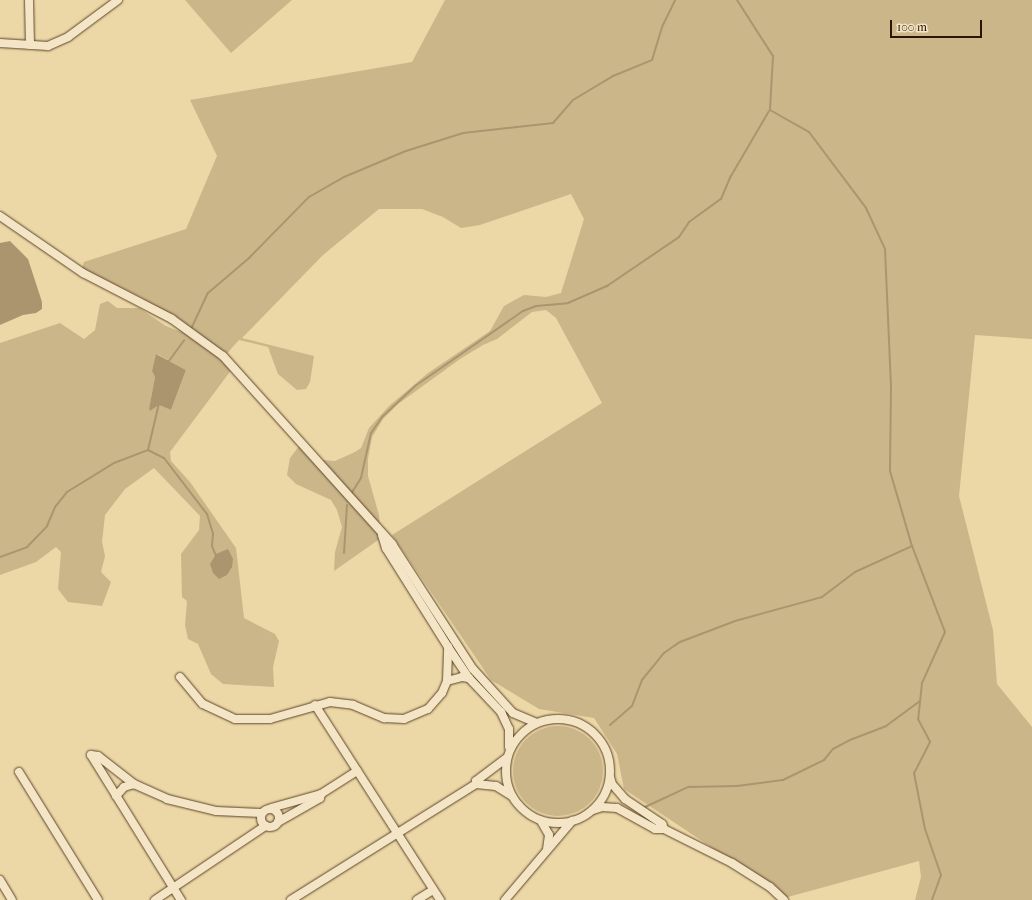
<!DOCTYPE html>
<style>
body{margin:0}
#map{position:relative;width:1032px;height:900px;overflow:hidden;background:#ecd7a6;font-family:"IM FELL French Canon",serif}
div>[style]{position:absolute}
.green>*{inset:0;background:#cbb68a}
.round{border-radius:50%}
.water>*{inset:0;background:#ab956e}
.stream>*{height:2px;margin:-1px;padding:0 1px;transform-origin:1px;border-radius:1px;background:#ab956e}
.roads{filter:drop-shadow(0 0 1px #5c452a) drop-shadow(0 0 1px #5c452a)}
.minor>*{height:8px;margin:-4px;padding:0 4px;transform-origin:4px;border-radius:4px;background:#f3e5c5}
.minor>.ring{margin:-4px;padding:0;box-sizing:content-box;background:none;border:8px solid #f3e5c5;border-radius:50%}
span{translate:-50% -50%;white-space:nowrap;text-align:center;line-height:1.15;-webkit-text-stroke:3px #f3e5c5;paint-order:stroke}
.scale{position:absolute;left:890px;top:20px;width:92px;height:18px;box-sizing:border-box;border:2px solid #2c1400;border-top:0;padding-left:5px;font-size:12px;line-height:14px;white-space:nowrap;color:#2c1400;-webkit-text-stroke:3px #f3e5c5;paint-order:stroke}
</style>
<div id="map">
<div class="green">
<i style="clip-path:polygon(185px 0,292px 0,231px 53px)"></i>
<i style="clip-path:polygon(evenodd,445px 0,1032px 0,1032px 339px,975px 335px,959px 496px,993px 630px,997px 684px,1032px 727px,1032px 900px,915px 900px,921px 877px,919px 861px,777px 900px,780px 893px,624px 789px,617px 754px,594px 718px,539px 709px,491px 680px,392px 535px,602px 403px,556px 318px,546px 310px,532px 312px,497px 339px,483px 345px,460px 359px,398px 404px,383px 419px,372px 437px,368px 459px,368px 476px,379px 515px,381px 538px,334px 571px,335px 552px,342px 527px,337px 510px,331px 500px,296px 484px,287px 475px,290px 458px,300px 445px,322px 460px,335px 461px,355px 452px,361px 448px,369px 428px,389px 406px,428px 373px,490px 331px,504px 306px,524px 295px,546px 297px,561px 293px,584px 219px,571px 194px,480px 225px,461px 228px,443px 217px,422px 209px,379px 209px,323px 255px,242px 338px,314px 356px,310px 382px,306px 389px,297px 390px,278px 374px,268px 347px,239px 340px,222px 359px,232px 369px,170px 452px,171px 461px,190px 482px,236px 548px,244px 618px,275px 634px,279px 641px,273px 667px,274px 687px,223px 684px,211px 674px,198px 644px,188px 639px,185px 625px,187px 601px,182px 597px,181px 554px,199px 530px,200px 516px,154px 468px,125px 489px,105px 515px,102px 542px,105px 556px,101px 572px,111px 582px,102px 606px,68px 602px,58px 589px,61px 552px,56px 547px,36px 562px,0 575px,0 343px,60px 323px,84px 339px,95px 330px,100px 304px,108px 301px,117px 308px,139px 308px,166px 326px,181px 332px,144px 299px,82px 268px,84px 262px,186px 229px,217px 156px,190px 100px,412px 62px,445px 0,157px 354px,186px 370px,171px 410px,159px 405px,150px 411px,149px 409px,155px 377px,152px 371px,157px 354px)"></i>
<i class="round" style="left:513px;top:726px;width:90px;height:90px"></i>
</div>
<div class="water">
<i style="clip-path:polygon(10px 241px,28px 259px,42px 302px,42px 309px,36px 313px,23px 315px,0 325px,0 243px)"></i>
<i style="clip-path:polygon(156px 354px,186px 370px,171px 410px,159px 405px,150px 411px,149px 409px,155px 377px,152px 371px)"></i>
<i style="clip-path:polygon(228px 549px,233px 559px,232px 567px,227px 575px,219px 579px,213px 573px,210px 564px,216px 554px)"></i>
</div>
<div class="stream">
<i style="left:737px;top:0;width:67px;rotate:57.3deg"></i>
<i style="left:773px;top:56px;width:54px;rotate:93.2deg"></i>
<i style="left:770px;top:110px;width:45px;rotate:29.4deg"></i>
<i style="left:809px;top:132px;width:95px;rotate:53.1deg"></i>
<i style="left:866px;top:208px;width:45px;rotate:65.1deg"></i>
<i style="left:885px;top:249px;width:138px;rotate:87.5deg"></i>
<i style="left:891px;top:387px;width:84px;rotate:90.7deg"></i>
<i style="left:890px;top:471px;width:78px;rotate:73.7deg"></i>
<i style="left:912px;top:546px;width:92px;rotate:69deg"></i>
<i style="left:945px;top:632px;width:56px;rotate:114.3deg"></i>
<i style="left:922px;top:683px;width:36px;rotate:96deg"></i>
<i style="left:918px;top:719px;width:26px;rotate:62deg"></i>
<i style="left:930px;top:742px;width:35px;rotate:117deg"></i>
<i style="left:914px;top:773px;width:57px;rotate:78.9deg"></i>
<i style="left:925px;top:829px;width:49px;rotate:70.8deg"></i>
<i style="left:941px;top:875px;width:27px;rotate:110deg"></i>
<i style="left:191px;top:329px;width:40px;rotate:-65deg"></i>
<i style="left:208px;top:293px;width:54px;rotate:-40.5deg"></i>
<i style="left:249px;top:258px;width:86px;rotate:-45.5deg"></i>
<i style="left:309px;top:197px;width:40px;rotate:-29.7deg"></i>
<i style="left:344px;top:177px;width:67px;rotate:-22.8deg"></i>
<i style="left:406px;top:151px;width:60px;rotate:-17.5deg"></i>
<i style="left:463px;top:133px;width:91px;rotate:-6.3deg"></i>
<i style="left:553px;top:123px;width:30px;rotate:-49deg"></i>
<i style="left:573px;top:100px;width:47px;rotate:-31deg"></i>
<i style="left:613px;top:76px;width:42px;rotate:-22.3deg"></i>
<i style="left:652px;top:60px;width:34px;rotate:-73deg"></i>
<i style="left:662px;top:27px;width:30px;rotate:-64deg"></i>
<i style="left:169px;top:361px;width:26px;rotate:-54deg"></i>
<i style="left:148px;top:450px;width:18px;rotate:27deg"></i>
<i style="left:164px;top:458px;width:71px;rotate:52.5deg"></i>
<i style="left:207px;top:514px;width:21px;rotate:73deg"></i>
<i style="left:213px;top:534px;width:12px;rotate:95deg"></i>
<i style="left:212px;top:546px;width:11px;rotate:68deg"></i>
<i style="left:351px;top:494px;width:19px;rotate:-58deg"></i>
<i style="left:361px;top:478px;width:46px;rotate:-77.5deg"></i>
<i style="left:371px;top:433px;width:19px;rotate:-55deg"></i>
<i style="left:382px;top:417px;width:45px;rotate:-43.2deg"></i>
<i style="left:415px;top:386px;width:131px;rotate:-34.8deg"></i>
<i style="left:523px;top:311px;width:14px;rotate:-21deg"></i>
<i style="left:536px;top:306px;width:32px;rotate:-5deg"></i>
<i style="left:568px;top:303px;width:43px;rotate:-23.6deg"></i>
<i style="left:607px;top:286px;width:87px;rotate:-34.2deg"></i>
<i style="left:679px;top:237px;width:18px;rotate:-56deg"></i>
<i style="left:689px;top:222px;width:39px;rotate:-36deg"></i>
<i style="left:721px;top:199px;width:25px;rotate:-67deg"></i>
<i style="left:731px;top:176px;width:75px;rotate:-59.7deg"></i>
<i style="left:344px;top:553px;width:48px;rotate:-86.4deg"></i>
<i style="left:0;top:557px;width:29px;rotate:-20deg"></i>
<i style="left:27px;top:547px;width:29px;rotate:-46deg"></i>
<i style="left:47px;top:526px;width:21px;rotate:-67deg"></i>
<i style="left:55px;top:507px;width:19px;rotate:-51deg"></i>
<i style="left:67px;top:492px;width:55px;rotate:-31.7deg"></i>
<i style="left:114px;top:463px;width:36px;rotate:-21deg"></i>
<i style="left:148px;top:450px;width:48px;rotate:-76.8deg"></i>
<i style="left:610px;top:725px;width:29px;rotate:-41deg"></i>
<i style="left:632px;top:706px;width:28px;rotate:-69deg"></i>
<i style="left:642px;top:680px;width:35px;rotate:-51deg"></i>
<i style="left:664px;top:653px;width:19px;rotate:-35deg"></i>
<i style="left:680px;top:642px;width:59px;rotate:-20.9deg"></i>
<i style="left:735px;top:621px;width:90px;rotate:-15.4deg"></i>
<i style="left:822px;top:597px;width:41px;rotate:-37.1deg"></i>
<i style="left:855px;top:572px;width:63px;rotate:-24.5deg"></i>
<i style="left:643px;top:808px;width:50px;rotate:-25deg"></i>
<i style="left:688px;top:787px;width:49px;rotate:-1.2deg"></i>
<i style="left:737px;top:786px;width:46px;rotate:-7.4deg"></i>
<i style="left:783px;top:780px;width:46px;rotate:-26deg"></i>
<i style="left:824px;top:760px;width:14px;rotate:-51deg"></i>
<i style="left:833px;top:749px;width:19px;rotate:-28deg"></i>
<i style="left:850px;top:740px;width:39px;rotate:-21deg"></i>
<i style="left:886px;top:726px;width:42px;rotate:-36.3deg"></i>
</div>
<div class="roads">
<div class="minor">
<i style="left:29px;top:0;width:45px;rotate:88.7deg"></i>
<i style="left:0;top:43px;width:48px;rotate:3.6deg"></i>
<i style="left:48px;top:46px;width:22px;rotate:-24deg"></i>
<i style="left:68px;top:37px;width:62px;rotate:-36.5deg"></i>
<i style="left:0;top:216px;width:101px;rotate:34.5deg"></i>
<i style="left:83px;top:273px;width:100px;rotate:27.3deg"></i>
<i style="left:172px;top:319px;width:63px;rotate:36deg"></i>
<i style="left:223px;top:356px;width:253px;rotate:48deg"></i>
<i style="left:392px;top:544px;width:149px;rotate:57.1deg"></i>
<i style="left:473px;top:669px;width:59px;rotate:47.7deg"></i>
<i style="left:513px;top:713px;width:25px;rotate:23deg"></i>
<i style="left:382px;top:535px;width:14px;rotate:73deg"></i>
<i style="left:386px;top:548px;width:117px;rotate:57.9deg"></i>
<i style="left:448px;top:647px;width:37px;rotate:56deg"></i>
<i style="left:469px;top:678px;width:47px;rotate:46.7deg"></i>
<i style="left:501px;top:712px;width:19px;rotate:65deg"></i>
<i style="left:509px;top:729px;width:18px;rotate:90deg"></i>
<i style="left:180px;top:677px;width:35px;rotate:50deg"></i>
<i style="left:203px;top:704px;width:35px;rotate:25deg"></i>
<i style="left:235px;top:719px;width:35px"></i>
<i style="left:270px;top:719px;width:62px;rotate:-15.8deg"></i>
<i style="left:330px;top:702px;width:23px;rotate:7deg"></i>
<i style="left:353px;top:705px;width:34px;rotate:23deg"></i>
<i style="left:384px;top:718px;width:20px;rotate:3deg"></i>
<i style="left:404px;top:719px;width:26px;rotate:-23deg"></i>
<i style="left:428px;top:709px;width:21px;rotate:-49deg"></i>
<i style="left:442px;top:693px;width:13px;rotate:-67deg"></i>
<i style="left:447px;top:681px;width:34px;rotate:-88deg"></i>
<i style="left:447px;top:681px;width:16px;rotate:-15deg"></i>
<i style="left:462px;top:677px;width:7px;rotate:8deg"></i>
<i style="left:315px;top:705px;width:232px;rotate:57.3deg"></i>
<i class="ring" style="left:506px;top:719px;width:96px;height:96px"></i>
<i style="left:91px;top:755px;width:7px;rotate:8deg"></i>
<i style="left:98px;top:756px;width:46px;rotate:37.9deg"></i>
<i style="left:134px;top:784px;width:36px;rotate:24deg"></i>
<i style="left:167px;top:799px;width:50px;rotate:13.8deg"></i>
<i style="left:216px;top:811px;width:45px;rotate:2.5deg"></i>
<i style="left:91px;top:755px;width:171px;rotate:58.2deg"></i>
<i style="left:19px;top:772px;width:150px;rotate:58.3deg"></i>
<i style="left:610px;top:777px;width:7px;rotate:74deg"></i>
<i style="left:612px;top:784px;width:20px;rotate:49deg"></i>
<i style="left:625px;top:799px;width:45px;rotate:34deg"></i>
<i style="left:662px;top:824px;width:5px;rotate:68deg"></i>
<i style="left:476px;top:784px;width:20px;rotate:6deg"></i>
<i style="left:496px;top:786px;width:19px;rotate:32deg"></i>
<i style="left:116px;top:796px;width:12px;rotate:-48deg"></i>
<i style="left:124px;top:787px;width:10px;rotate:-17deg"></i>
<i style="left:271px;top:808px;width:52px;rotate:-15.6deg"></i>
<i class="ring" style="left:261px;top:809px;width:10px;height:10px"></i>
<i style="left:593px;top:810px;width:9px;rotate:-18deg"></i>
<i style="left:602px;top:807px;width:15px;rotate:4deg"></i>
<i style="left:617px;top:808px;width:43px;rotate:28.9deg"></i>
<i style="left:655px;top:829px;width:9px"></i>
<i style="left:664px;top:829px;width:76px;rotate:26.6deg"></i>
<i style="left:732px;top:863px;width:45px;rotate:32.3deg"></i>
<i style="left:770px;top:887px;width:19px;rotate:43deg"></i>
<i style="left:541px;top:821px;width:16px;rotate:60deg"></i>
<i style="left:549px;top:835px;width:14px;rotate:98deg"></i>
<i style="left:278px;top:822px;width:48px;rotate:-29.7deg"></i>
<i style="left:320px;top:798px;width:4px;rotate:-76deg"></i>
<i style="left:321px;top:794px;width:43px;rotate:-32.6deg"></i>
<i style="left:0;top:880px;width:23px;rotate:59deg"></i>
<i style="left:155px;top:900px;width:133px;rotate:-33.9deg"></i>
<i style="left:291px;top:900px;width:218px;rotate:-32.1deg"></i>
<i style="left:476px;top:784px;width:3px;rotate:-90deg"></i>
<i style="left:476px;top:781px;width:39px;rotate:-37deg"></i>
<i style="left:417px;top:900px;width:19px;rotate:-32deg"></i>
<i style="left:505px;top:900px;width:104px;rotate:-49.7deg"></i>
</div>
</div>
<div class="scale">100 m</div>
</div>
